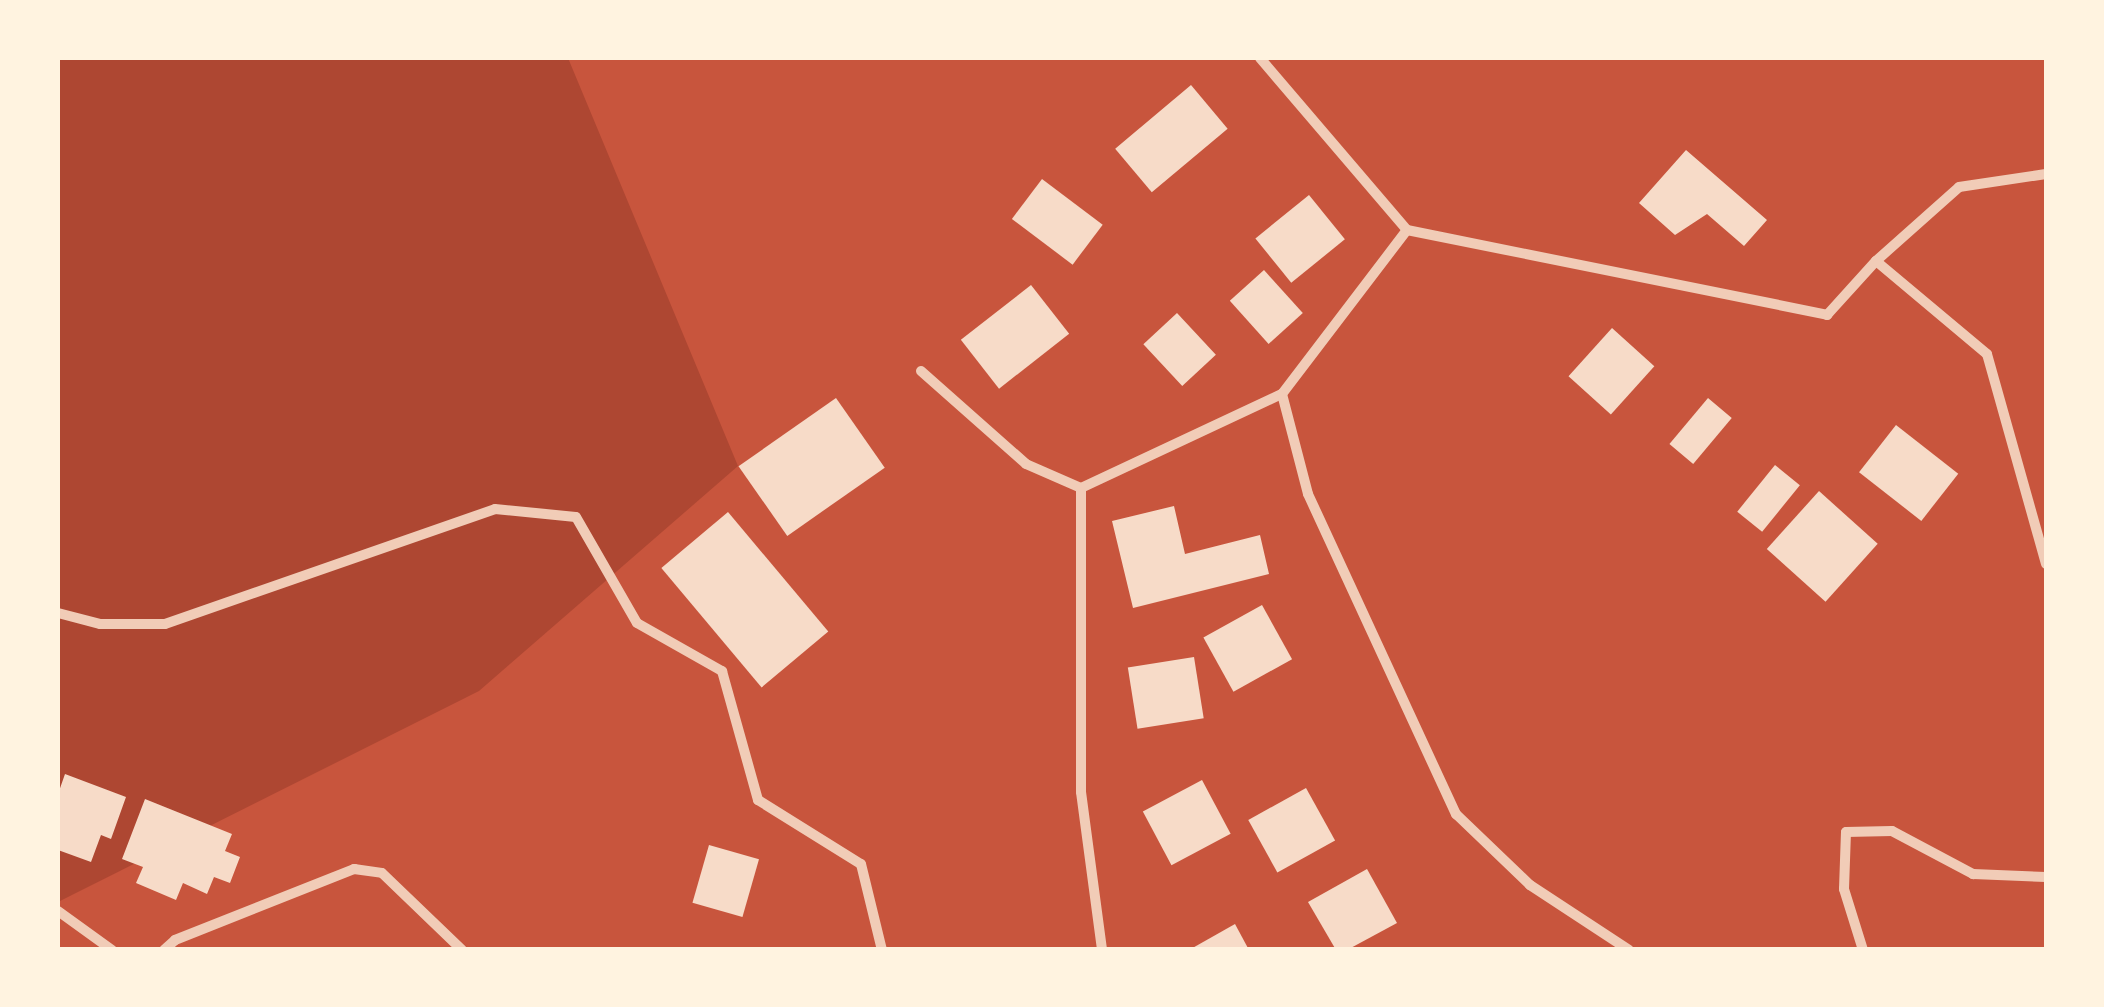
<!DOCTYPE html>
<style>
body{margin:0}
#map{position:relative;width:2104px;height:1007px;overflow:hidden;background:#c8553d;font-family:"PT Sans",sans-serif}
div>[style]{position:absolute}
.green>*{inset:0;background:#ae4732}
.building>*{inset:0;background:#f7dbc8;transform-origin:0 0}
.minor>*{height:10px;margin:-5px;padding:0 5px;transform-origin:5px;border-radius:5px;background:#f1ccb7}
span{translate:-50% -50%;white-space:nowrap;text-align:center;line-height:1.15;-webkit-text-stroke:8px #fff3e0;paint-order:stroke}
.frame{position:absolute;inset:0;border:60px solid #fff3e0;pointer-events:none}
</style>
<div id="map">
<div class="green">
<i style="clip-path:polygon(58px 58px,568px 58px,738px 466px,479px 691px,58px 902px)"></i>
</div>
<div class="building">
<i style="left:1191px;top:85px;width:57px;height:99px;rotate:50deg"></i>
<i style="clip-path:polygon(1686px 150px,1767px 220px,1744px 246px,1707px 214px,1675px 235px,1639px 203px)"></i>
<i style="left:1042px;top:179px;width:76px;height:50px;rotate:37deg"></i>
<i style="left:1309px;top:195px;width:57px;height:69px;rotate:51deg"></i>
<i style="left:1264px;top:270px;width:58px;height:46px;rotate:48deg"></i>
<i style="left:1031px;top:285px;width:62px;height:89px;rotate:52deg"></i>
<i style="left:1177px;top:313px;width:57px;height:46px;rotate:47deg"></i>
<i style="left:1612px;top:328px;width:57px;height:65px;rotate:42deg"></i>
<i style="left:836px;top:398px;width:85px;height:119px;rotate:55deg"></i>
<i style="left:1708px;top:398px;width:31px;height:60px;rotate:40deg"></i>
<i style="left:1896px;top:425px;width:79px;height:60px;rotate:38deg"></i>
<i style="left:1775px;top:465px;width:32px;height:60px;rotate:39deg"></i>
<i style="left:1819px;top:491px;width:79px;height:78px;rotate:42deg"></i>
<i style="clip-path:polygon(1174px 506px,1185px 554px,1260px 535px,1269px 574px,1133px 608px,1112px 521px)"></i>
<i style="left:728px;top:512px;width:156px;height:87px;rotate:50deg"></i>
<i style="left:1262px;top:605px;width:62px;height:67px;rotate:61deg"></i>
<i style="left:1194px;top:657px;width:62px;height:67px;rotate:81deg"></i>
<i style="clip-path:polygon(65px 774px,126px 797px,111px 839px,101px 835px,91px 862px,58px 850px,58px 794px)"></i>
<i style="left:1202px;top:780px;width:61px;height:67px;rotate:62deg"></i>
<i style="left:1306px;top:788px;width:60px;height:66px;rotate:61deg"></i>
<i style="clip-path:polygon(145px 799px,232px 834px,225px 851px,240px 857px,230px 883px,214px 877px,207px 894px,183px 883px,176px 900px,136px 883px,143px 867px,122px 859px)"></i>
<i style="left:709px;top:845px;width:52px;height:60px;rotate:16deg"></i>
<i style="clip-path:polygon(1367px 869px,1397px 923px,1347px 950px,1336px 950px,1308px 902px)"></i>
<i style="clip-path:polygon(1235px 924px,1249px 950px,1189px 950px)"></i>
</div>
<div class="minor">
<i style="left:1260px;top:58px;width:226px;rotate:49.5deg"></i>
<i style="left:1407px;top:230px;width:429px;rotate:11.4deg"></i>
<i style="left:1827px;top:315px;width:73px;rotate:-47.8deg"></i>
<i style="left:1876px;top:261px;width:111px;rotate:-41.7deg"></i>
<i style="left:1959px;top:187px;width:88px;rotate:-8.5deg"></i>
<i style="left:1876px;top:261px;width:145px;rotate:40deg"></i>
<i style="left:1987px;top:354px;width:218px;rotate:74.3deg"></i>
<i style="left:921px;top:371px;width:140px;rotate:41.5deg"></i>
<i style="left:1026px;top:464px;width:60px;rotate:23.6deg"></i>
<i style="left:1081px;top:488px;width:222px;rotate:-25.1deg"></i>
<i style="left:1282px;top:394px;width:206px;rotate:-52.7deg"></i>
<i style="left:1282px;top:394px;width:103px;rotate:75.4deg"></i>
<i style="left:1308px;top:494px;width:353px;rotate:65.2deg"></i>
<i style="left:1456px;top:814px;width:103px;rotate:43.8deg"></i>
<i style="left:1530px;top:885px;width:118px;rotate:33.3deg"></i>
<i style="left:1081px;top:488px;width:304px;rotate:90deg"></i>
<i style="left:1081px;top:792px;width:159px;rotate:82.4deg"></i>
<i style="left:58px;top:613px;width:43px;rotate:14.7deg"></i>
<i style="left:100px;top:624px;width:65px"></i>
<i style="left:165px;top:624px;width:349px;rotate:-19.2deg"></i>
<i style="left:495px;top:509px;width:81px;rotate:5.6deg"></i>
<i style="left:576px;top:517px;width:122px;rotate:60.1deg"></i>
<i style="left:637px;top:623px;width:98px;rotate:29.5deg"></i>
<i style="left:722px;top:671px;width:134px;rotate:74.4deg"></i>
<i style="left:758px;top:800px;width:121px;rotate:31.9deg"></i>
<i style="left:861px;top:864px;width:89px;rotate:76.3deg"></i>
<i style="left:58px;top:911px;width:67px;rotate:35.8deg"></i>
<i style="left:164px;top:950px;width:15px;rotate:-42deg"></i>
<i style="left:175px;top:940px;width:193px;rotate:-21.6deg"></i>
<i style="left:354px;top:869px;width:28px;rotate:8deg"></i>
<i style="left:382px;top:873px;width:111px;rotate:43.9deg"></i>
<i style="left:1863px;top:950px;width:64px;rotate:-107.3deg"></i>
<i style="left:1844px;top:889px;width:57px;rotate:-88deg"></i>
<i style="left:1846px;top:832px;width:46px;rotate:-1.2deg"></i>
<i style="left:1892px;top:831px;width:92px;rotate:28deg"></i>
<i style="left:1973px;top:874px;width:73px;rotate:2.4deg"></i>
</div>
<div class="frame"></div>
</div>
